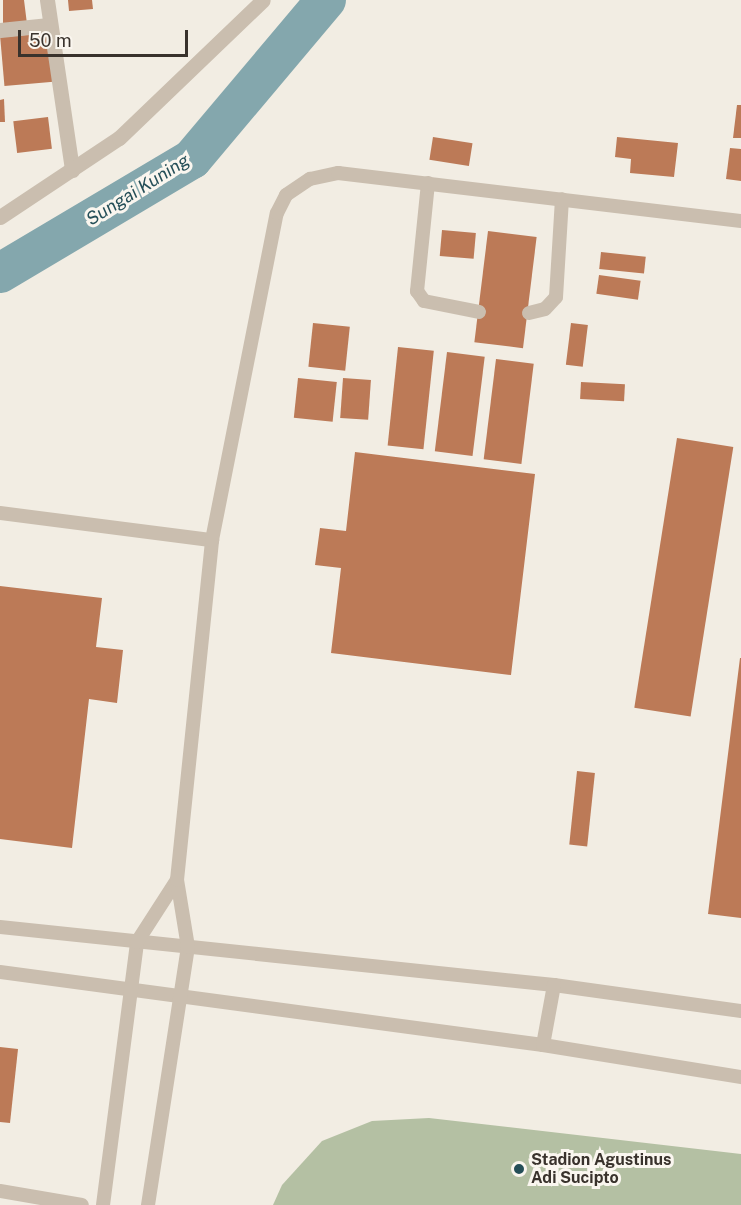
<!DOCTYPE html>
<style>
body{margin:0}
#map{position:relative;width:741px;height:1205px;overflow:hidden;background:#f2ede3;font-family:"Public Sans",sans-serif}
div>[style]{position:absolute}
.green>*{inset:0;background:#b4c0a3}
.river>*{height:40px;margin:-20px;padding:0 20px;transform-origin:20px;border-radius:20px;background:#84a7ad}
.building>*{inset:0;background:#bc7a57;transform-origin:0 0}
.lane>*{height:14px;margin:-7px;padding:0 7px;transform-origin:7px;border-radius:7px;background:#cabeaf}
.street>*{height:15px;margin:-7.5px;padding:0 7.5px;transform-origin:7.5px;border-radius:7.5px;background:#cabeaf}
.dots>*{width:16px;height:16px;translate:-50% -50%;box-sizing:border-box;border:3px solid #faf6ef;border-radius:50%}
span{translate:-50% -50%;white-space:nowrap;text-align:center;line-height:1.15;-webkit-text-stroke:6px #faf6ef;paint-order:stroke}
.poi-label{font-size:16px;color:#39322c;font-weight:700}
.left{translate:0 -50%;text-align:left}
.water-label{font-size:18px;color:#254f58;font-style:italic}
.scale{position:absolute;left:18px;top:30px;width:170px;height:27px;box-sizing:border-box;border:3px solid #39322c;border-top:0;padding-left:8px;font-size:18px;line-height:21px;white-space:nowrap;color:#39322c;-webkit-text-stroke:4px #faf6ef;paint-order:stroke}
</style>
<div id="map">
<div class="green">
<i style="clip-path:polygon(429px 1118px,741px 1154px,741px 1205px,273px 1205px,282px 1185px,322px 1141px,372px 1121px)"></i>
</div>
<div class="river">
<i style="left:0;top:273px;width:223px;rotate:-30.7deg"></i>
<i style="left:192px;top:159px;width:208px;rotate:-49.9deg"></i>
</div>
<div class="building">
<i style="clip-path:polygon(3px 0,24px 0,27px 24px,3px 27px)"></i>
<i style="clip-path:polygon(68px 0,92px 0,93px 9px,69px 11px)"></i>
<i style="left:49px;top:33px;width:49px;height:49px;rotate:85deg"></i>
<i style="clip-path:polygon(4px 99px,5px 122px,0 122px,0 100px)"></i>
<i style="clip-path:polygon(737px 105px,741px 105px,741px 138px,733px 138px)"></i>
<i style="left:48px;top:117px;width:32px;height:35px;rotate:83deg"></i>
<i style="left:433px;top:137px;width:40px;height:23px;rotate:9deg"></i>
<i style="clip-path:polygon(617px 137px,678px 143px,674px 177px,630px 173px,631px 159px,615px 157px)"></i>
<i style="clip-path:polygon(730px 148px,741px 149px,741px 181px,726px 179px)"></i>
<i style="left:442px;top:230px;width:34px;height:26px;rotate:5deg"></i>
<i style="left:488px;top:231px;width:49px;height:112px;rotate:7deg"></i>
<i style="left:601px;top:252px;width:45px;height:17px;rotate:6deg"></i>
<i style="left:599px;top:275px;width:42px;height:19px;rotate:8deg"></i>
<i style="left:313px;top:323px;width:37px;height:44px;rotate:6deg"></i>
<i style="left:571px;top:323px;width:17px;height:42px;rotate:7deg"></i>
<i style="left:398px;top:347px;width:36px;height:99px;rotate:6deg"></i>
<i style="left:447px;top:352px;width:38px;height:100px;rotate:7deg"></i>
<i style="left:496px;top:359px;width:38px;height:101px;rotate:7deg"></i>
<i style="left:298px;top:378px;width:39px;height:40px;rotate:6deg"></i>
<i style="left:343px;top:378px;width:28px;height:40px;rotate:4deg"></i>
<i style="left:581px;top:382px;width:44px;height:17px;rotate:3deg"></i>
<i style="left:677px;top:438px;width:57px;height:273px;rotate:9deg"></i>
<i style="clip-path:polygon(355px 452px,535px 474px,511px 675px,331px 653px,341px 568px,315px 565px,320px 528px,346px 531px)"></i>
<i style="clip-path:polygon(0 586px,102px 598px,96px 647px,123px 650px,117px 703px,89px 699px,72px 848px,0 839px)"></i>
<i style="clip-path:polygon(740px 658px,741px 658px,741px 918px,708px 914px)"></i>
<i style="left:577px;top:771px;width:18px;height:74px;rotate:6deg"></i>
<i style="clip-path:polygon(0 1047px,18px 1049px,10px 1123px,0 1122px)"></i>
</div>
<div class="lane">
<i style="left:428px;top:183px;width:109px;rotate:95.8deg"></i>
<i style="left:417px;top:291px;width:12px;rotate:55deg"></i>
<i style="left:424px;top:301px;width:56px;rotate:11.3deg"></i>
<i style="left:529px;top:313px;width:16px;rotate:-14deg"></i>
<i style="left:545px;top:309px;width:16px;rotate:-47deg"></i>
<i style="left:556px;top:297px;width:98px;rotate:-86.5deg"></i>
<i style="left:0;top:513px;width:214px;rotate:7.3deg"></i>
<i style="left:0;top:927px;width:557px;rotate:5.98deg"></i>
<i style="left:554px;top:985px;width:189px;rotate:7.9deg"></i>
<i style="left:0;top:972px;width:548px;rotate:7.66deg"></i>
<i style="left:543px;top:1045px;width:201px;rotate:9.2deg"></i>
<i style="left:543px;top:1045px;width:61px;rotate:-79.6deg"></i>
<i style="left:0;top:1191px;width:83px;rotate:9.7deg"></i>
<i style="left:103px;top:1205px;width:265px;rotate:-82.6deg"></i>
<i style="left:137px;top:942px;width:74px;rotate:-57.2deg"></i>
<i style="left:148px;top:1205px;width:261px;rotate:-81.2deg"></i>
<i style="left:188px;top:947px;width:68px;rotate:-99.3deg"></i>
<i style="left:177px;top:880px;width:342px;rotate:-84.1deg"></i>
<i style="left:212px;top:540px;width:333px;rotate:-78.8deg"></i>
<i style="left:277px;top:213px;width:20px;rotate:-63deg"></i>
<i style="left:286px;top:195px;width:29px;rotate:-34deg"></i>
<i style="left:310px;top:179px;width:29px;rotate:-12deg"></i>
<i style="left:338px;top:173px;width:406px;rotate:6.8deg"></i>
</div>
<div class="street">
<i style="left:47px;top:0;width:172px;rotate:81.6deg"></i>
<i style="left:0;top:30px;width:49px;rotate:-5.8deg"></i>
<i style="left:0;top:217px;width:143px;rotate:-33.6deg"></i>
<i style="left:119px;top:138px;width:199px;rotate:-43.8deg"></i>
</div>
<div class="dots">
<i style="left:519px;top:1169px;background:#254f58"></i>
</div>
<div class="poi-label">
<span class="left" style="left:531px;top:1169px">Stadion Agustinus<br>Adi Sucipto</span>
</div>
<div class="water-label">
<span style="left:138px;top:190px;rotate:-32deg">Sungai Kuning</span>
</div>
<div class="scale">50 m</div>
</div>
